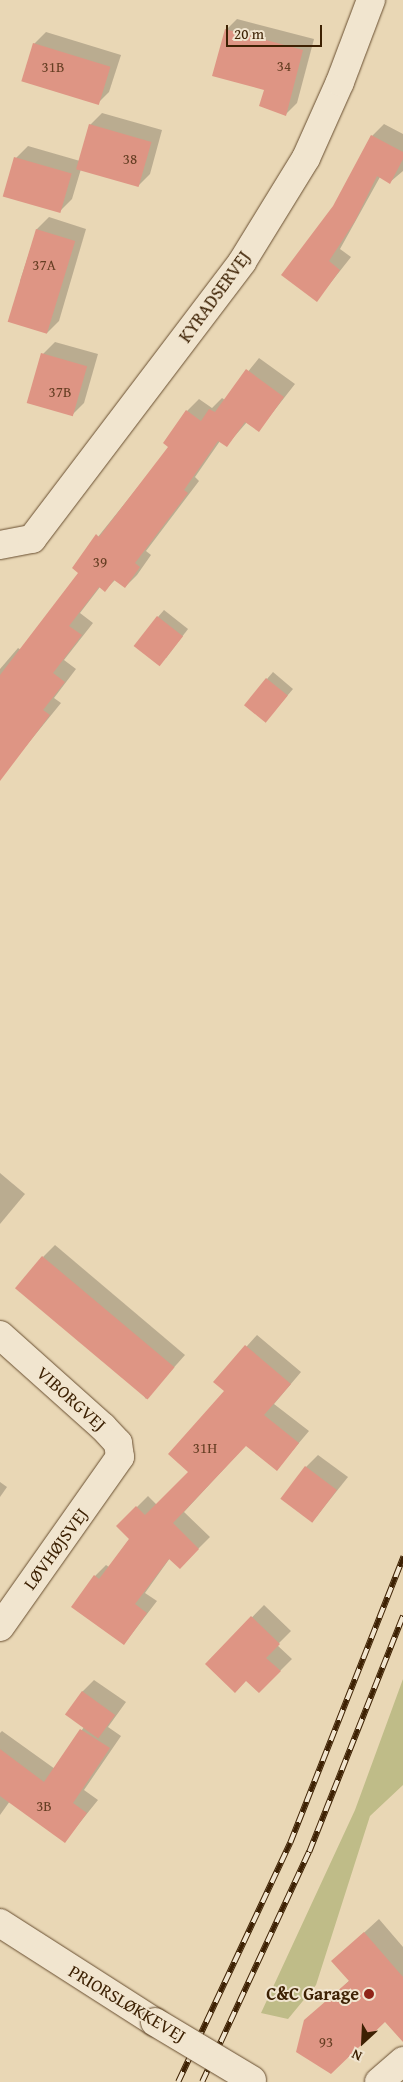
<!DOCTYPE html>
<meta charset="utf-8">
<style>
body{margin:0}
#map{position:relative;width:403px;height:2082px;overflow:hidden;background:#e9d7b5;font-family:"Gentium Book Plus",serif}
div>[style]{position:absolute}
.green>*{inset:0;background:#bfbc88}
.shadow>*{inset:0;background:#0003}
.building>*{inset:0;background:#de9584;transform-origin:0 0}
.roads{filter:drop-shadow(0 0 1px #684e30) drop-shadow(0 0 1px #684e30)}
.minor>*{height:28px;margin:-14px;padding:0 14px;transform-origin:14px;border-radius:14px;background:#f1e5cf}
.rail>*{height:5.5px;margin-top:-2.75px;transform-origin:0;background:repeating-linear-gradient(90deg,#f1e5cf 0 11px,#3d2103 0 22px);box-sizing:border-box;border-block:1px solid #3d2103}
.bridges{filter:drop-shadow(0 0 1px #684e30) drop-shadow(0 0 1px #684e30)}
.minor-bridge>*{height:28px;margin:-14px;padding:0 14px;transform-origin:14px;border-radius:14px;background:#f1e5cf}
.dots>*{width:14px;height:14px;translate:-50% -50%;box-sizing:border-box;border:2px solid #f1e5cf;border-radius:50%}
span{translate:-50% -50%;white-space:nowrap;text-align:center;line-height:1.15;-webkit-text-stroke:4px #f1e5cf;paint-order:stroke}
.number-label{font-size:15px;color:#653e23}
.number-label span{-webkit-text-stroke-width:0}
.street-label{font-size:18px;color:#3d2103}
.poi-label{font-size:18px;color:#3d2103;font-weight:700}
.right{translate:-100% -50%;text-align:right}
.north{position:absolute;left:338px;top:2017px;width:50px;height:50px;-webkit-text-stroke:4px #f1e5cf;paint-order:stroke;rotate:205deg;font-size:14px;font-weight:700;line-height:20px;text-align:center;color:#3d2103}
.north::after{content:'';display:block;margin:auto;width:18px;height:22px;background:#3d2103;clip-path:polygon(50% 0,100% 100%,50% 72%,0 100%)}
.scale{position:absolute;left:226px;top:25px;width:96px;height:22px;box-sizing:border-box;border:2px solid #3d2103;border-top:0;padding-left:6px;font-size:15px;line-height:18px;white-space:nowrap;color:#3d2103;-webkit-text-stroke:4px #f1e5cf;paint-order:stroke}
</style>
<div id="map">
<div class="green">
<i style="clip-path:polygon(403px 1679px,403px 1785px,370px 1816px,316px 1985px,288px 2019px,261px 2013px,355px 1810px)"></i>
</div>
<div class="shadow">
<i style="clip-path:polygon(237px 19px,314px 39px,297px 103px,286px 114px,226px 30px)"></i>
<i style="clip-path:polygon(46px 32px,121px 55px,109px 92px,97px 104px,34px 44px)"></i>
<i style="clip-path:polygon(102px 113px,162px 130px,150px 174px,138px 186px,81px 169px,72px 199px,60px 211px,16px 158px,28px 146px,80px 161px,90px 125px)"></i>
<i style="clip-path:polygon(384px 124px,403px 134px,403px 171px,390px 182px,380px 177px,340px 249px,351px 257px,317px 300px,334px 207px,372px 136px)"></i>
<i style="clip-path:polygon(49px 217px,86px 229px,59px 321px,47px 333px,20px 281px,37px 229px)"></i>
<i style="clip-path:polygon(55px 342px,98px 354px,84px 403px,72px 415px,43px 354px)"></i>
<i style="clip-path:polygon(259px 358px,295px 384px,259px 430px,247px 422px,227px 445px,220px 441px,195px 477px,199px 481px,146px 551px,151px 555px,137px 575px,125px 587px,115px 580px,105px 590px,100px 587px,80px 613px,93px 623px,64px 660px,76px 669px,54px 698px,61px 703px,0 778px,0 669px,18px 648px,21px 650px,80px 573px,73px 568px,170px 447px,187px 411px,199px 399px,212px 408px,222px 398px,225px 400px)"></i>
<i style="clip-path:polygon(164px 610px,188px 629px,166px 658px,158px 617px)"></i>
<i style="clip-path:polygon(273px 672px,293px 689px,271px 715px,267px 679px)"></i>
<i style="clip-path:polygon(0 1173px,25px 1194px,0 1224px)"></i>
<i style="clip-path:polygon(55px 1245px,185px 1355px,146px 1399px,43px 1257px)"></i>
<i style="clip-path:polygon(257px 1335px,301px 1372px,274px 1404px,309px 1431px,277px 1469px,246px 1445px,184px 1512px,210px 1537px,180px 1567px,170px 1558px,145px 1593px,157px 1601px,124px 1644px,73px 1607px,95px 1576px,106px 1565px,109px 1567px,130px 1538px,118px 1526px,148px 1496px,157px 1505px,189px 1472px,226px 1391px,215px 1382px)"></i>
<i style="clip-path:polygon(318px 1455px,348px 1477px,312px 1522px,306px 1467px)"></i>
<i style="clip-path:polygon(0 1482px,7px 1487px,0 1497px)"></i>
<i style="clip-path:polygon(264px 1605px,291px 1631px,277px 1645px,292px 1659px,259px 1692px,246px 1679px,207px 1664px)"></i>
<i style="clip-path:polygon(94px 1680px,126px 1702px,108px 1727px,121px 1736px,84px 1790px,98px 1800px,65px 1841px,10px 1801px,0 1815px,0 1733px,2px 1731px,55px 1769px,84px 1727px,82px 1692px)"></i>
<i style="clip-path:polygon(379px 1919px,403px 1947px,403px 2036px,385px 2021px,305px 2021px,350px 1980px,333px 1961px)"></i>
</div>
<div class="building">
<i style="clip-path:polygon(225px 29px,303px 50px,286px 116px,259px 106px,264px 90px,212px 76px)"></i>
<i style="left:33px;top:43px;width:81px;height:40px;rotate:17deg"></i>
<i style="left:89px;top:124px;width:65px;height:47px;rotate:16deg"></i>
<i style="clip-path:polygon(371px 135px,403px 152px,403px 159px,390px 184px,377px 176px,355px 221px,329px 261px,340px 270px,317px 302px,281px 275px,333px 206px)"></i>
<i style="left:14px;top:157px;width:60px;height:41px;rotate:16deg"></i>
<i style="left:36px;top:229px;width:41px;height:97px;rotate:17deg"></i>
<i style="left:41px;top:353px;width:48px;height:52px;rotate:16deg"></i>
<i style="clip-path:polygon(246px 369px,284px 397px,259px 432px,245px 422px,227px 447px,218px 441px,184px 490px,188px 493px,135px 563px,140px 567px,125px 588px,114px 580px,105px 592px,99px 587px,69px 626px,82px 635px,53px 673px,65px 682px,43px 710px,50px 715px,0 781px,0 675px,78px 573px,72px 568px,96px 534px,99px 537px,168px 447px,163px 443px,186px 410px,201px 421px,209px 409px,215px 412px)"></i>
<i style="left:157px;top:616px;width:33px;height:38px;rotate:38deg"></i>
<i style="left:266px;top:678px;width:28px;height:35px;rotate:39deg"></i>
<i style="left:42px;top:1256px;width:173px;height:42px;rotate:40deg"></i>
<i style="clip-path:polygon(245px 1345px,291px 1384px,264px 1415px,299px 1443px,277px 1471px,246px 1446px,173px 1523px,199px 1549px,180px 1569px,169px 1559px,135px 1604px,147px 1613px,124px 1645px,71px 1607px,94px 1575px,99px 1579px,129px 1539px,116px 1526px,136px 1506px,145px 1515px,188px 1472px,168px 1454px,224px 1391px,213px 1382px)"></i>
<i style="left:305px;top:1466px;width:40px;height:41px;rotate:37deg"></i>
<i style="clip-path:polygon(251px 1616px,280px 1644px,266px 1658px,281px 1671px,259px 1693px,246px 1681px,235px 1693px,205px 1664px)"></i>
<i style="left:82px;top:1691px;width:41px;height:29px;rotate:36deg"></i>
<i style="clip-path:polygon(80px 1729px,110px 1748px,73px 1803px,87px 1813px,65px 1843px,0 1796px,0 1749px,44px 1782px)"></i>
<i style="clip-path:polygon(364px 1932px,403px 1977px,403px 2042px,385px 2022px,331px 2074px,296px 2052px,304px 2020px,349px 1981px,331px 1961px)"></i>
</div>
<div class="roads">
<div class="minor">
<i style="left:0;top:545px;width:33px;rotate:-11deg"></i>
<i style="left:32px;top:539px;width:348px;rotate:-52.8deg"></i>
<i style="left:242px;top:262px;width:122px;rotate:-58.4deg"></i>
<i style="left:306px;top:158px;width:83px;rotate:-65.9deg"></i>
<i style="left:340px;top:82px;width:88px;rotate:-69.3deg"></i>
<i style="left:0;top:1335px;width:138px;rotate:41.8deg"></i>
<i style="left:103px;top:1427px;width:22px;rotate:47deg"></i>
<i style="left:118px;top:1443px;width:14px;rotate:82deg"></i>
<i style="left:120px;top:1457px;width:208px;rotate:125.2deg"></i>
<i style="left:0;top:1923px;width:184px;rotate:32.6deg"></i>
<i style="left:379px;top:2082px;width:32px;rotate:-41deg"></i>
</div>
</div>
<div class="rail">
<i style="left:178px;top:2082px;width:264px;rotate:-64.9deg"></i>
<i style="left:290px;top:1843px;width:308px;rotate:-68.4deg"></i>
<i style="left:202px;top:2082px;width:254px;rotate:-65.1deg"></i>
<i style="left:309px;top:1852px;width:254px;rotate:-68.3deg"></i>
</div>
<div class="bridges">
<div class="minor-bridge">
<i style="left:155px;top:2022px;width:113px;rotate:30.9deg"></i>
</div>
</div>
<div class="dots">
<i style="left:369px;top:1994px;background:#8f2418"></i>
</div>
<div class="number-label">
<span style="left:284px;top:66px">34</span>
<span style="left:53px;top:67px">31B</span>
<span style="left:130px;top:159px">38</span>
<span style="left:44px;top:265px">37A</span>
<span style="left:60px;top:392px">37B</span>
<span style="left:100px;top:562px">39</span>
<span style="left:205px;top:1448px">31H</span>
<span style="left:44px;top:1806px">3B</span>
<span style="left:326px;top:2042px">93</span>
</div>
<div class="street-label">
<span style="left:215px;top:297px;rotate:-54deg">KYRADSERVEJ</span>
<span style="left:71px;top:1399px;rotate:42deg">VIBORGVEJ</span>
<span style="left:56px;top:1549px;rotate:-54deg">LØVHØJSVEJ</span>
<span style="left:127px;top:2004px;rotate:31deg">PRIORSLØKKEVEJ</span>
</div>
<div class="poi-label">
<span class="right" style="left:359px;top:1994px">C&amp;C Garage</span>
</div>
<div class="north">N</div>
<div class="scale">20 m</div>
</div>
